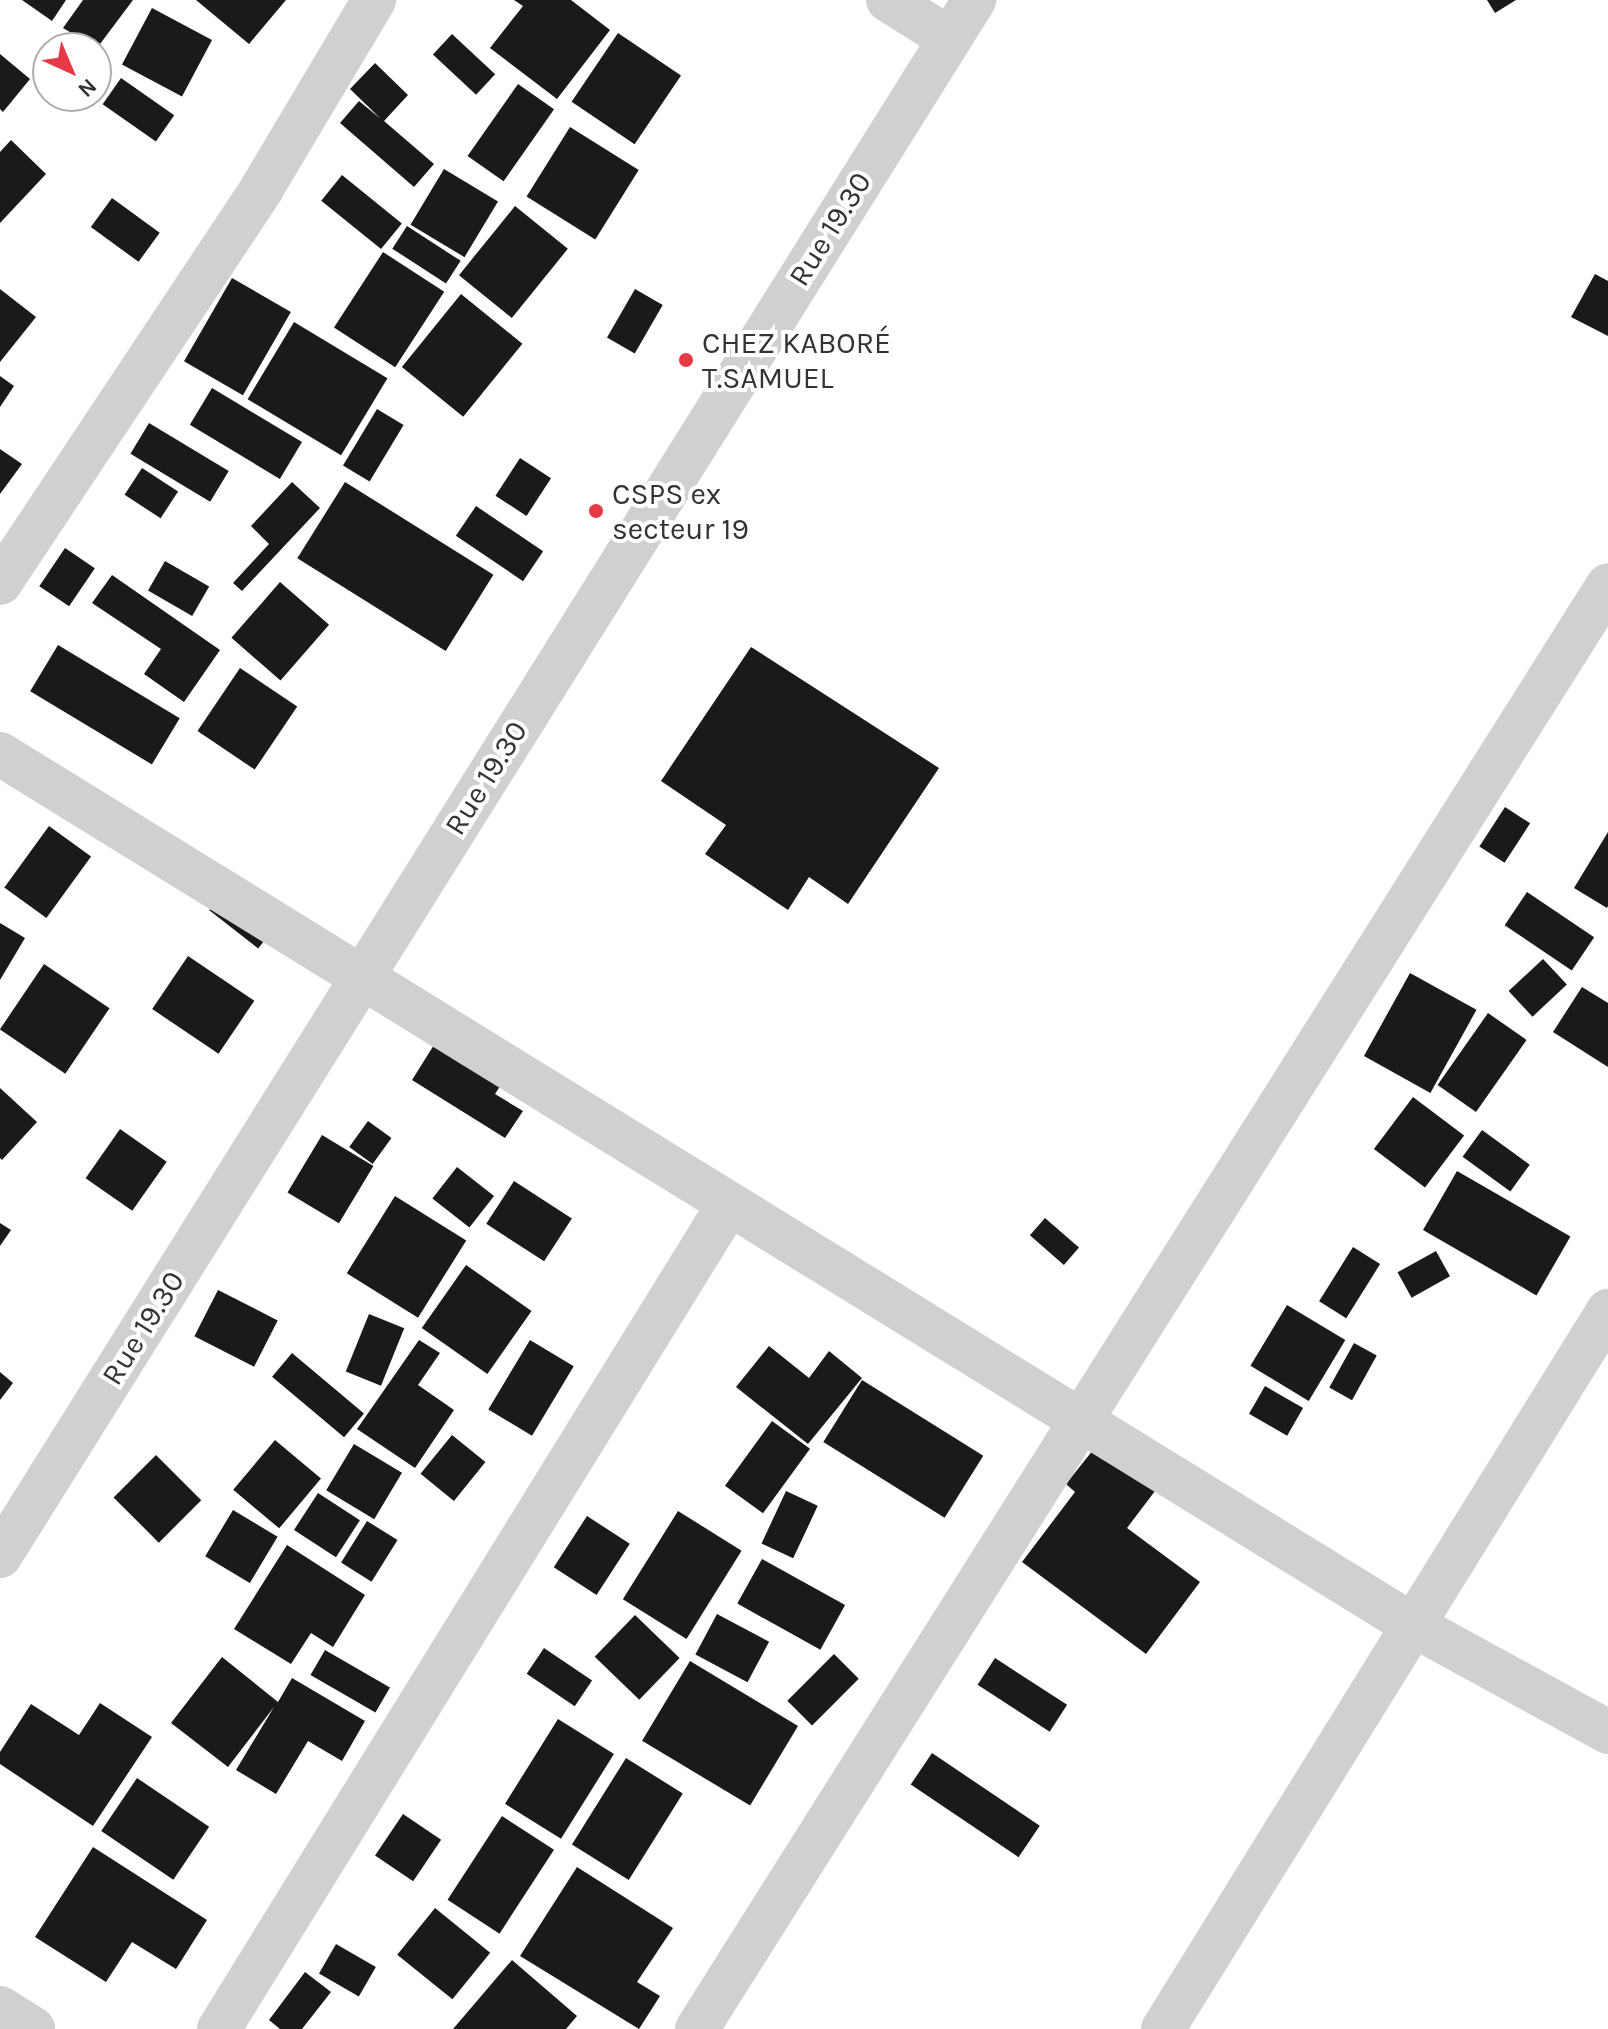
<!DOCTYPE html>
<meta charset="utf-8">
<style>
body{margin:0}
#map{position:relative;width:1608px;height:2029px;overflow:hidden;background:#fff;font-family:Karla,sans-serif}
div>[style]{position:absolute}
.building>*{inset:0;background:#1a1a1a;transform-origin:0 0}
.minor>*{height:44px;margin:-22px;padding:0 22px;transform-origin:22px;border-radius:22px;background:#d0d0d0}
.dots>*{width:22px;height:22px;translate:-50% -50%;box-sizing:border-box;border:4px solid #fff;border-radius:50%}
span{translate:-50% -50%;white-space:nowrap;text-align:center;line-height:1.15;-webkit-text-stroke:8px #fff;paint-order:stroke}
.street-label{font-size:30px;color:#333}
.poi-label{font-size:30px;color:#333}
.left{translate:0 -50%;text-align:left}
.north{position:absolute;left:32px;top:32px;width:80px;height:80px;box-sizing:border-box;background:#fff;border:2px solid #adadad;border-radius:50%;rotate:136deg;font-size:22px;font-weight:700;line-height:32px;text-align:center;color:#333}
.north::after{content:'';display:block;margin:auto;width:28px;height:36px;background:#e63946;clip-path:polygon(50% 0,100% 100%,50% 72%,0 100%)}
</style>
<div id="map">
<div class="building">
<i style="clip-path:polygon(22px 0,66px 0,52px 21px)"></i>
<i style="clip-path:polygon(83px 0,133px 0,97px 48px,63px 28px)"></i>
<i style="clip-path:polygon(196px 0,286px 0,249px 44px)"></i>
<i style="clip-path:polygon(514px 0,571px 0,610px 30px,557px 99px,490px 48px,523px 6px)"></i>
<i style="clip-path:polygon(1487px 0,1516px 0,1495px 13px)"></i>
<i style="left:152px;top:8px;width:68px;height:64px;rotate:28deg"></i>
<i style="left:618px;top:33px;width:76px;height:83px;rotate:34deg"></i>
<i style="left:452px;top:34px;width:59px;height:28px;rotate:43deg"></i>
<i style="clip-path:polygon(0 54px,30px 79px,3px 112px,0 109px)"></i>
<i style="clip-path:polygon(375px 63px,408px 95px,384px 121px,434px 164px,414px 187px,340px 123px,359px 101px,381px 119px,350px 89px)"></i>
<i style="clip-path:polygon(96px 66px,105px 70px,96px 88px)"></i>
<i style="left:121px;top:78px;width:65px;height:32px;rotate:35deg"></i>
<i style="left:518px;top:84px;width:44px;height:88px;rotate:35deg"></i>
<i style="left:570px;top:127px;width:81px;height:82px;rotate:32deg"></i>
<i style="clip-path:polygon(11px 140px,46px 174px,0 223px,0 152px)"></i>
<i style="left:444px;top:169px;width:63px;height:65px;rotate:31deg"></i>
<i style="left:342px;top:175px;width:77px;height:33px;rotate:39deg"></i>
<i style="left:112px;top:198px;width:59px;height:36px;rotate:36deg"></i>
<i style="left:515px;top:206px;width:68px;height:89px;rotate:39deg"></i>
<i style="left:407px;top:226px;width:64px;height:27px;rotate:33deg"></i>
<i style="left:383px;top:252px;width:73px;height:90px;rotate:33deg"></i>
<i style="clip-path:polygon(1595px 274px,1608px 281px,1608px 336px,1571px 317px)"></i>
<i style="left:232px;top:278px;width:68px;height:96px;rotate:30deg"></i>
<i style="clip-path:polygon(0 289px,36px 317px,0 362px)"></i>
<i style="left:635px;top:289px;width:32px;height:56px;rotate:30deg"></i>
<i style="left:461px;top:294px;width:79px;height:94px;rotate:39deg"></i>
<i style="left:294px;top:322px;width:109px;height:90px;rotate:31deg"></i>
<i style="clip-path:polygon(0 376px,14px 386px,0 407px)"></i>
<i style="left:212px;top:388px;width:105px;height:43px;rotate:31deg"></i>
<i style="left:377px;top:409px;width:31px;height:66px;rotate:31deg"></i>
<i style="left:149px;top:423px;width:93px;height:36px;rotate:31deg"></i>
<i style="clip-path:polygon(0 449px,22px 464px,0 494px)"></i>
<i style="left:520px;top:458px;width:37px;height:45px;rotate:33deg"></i>
<i style="left:142px;top:468px;width:43px;height:32px;rotate:33deg"></i>
<i style="clip-path:polygon(292px 482px,320px 508px,242px 591px,233px 583px,269px 544px,251px 526px)"></i>
<i style="left:345px;top:482px;width:175px;height:90px;rotate:32deg"></i>
<i style="left:476px;top:506px;width:81px;height:36px;rotate:34deg"></i>
<i style="left:65px;top:548px;width:36px;height:46px;rotate:34deg"></i>
<i style="left:165px;top:561px;width:51px;height:34px;rotate:30deg"></i>
<i style="clip-path:polygon(112px 575px,220px 650px,184px 702px,144px 674px,161px 649px,92px 603px)"></i>
<i style="left:280px;top:582px;width:65px;height:74px;rotate:41deg"></i>
<i style="left:58px;top:645px;width:142px;height:54px;rotate:31deg"></i>
<i style="clip-path:polygon(751px 647px,939px 768px,848px 904px,809px 877px,788px 910px,705px 854px,726px 825px,661px 781px)"></i>
<i style="left:240px;top:668px;width:69px;height:76px;rotate:34deg"></i>
<i style="left:1505px;top:807px;width:30px;height:47px;rotate:33deg"></i>
<i style="left:49px;top:826px;width:52px;height:76px;rotate:36deg"></i>
<i style="clip-path:polygon(1608px 832px,1608px 906px,1607px 908px,1574px 888px)"></i>
<i style="left:229px;top:885px;width:62px;height:32px;rotate:38deg"></i>
<i style="left:1527px;top:892px;width:81px;height:40px;rotate:34deg"></i>
<i style="clip-path:polygon(0 923px,25px 938px,0 980px)"></i>
<i style="left:188px;top:956px;width:80px;height:64px;rotate:34deg"></i>
<i style="left:1543px;top:959px;width:35px;height:47px;rotate:47deg"></i>
<i style="left:44px;top:964px;width:79px;height:79px;rotate:34deg"></i>
<i style="left:1410px;top:973px;width:76px;height:95px;rotate:29deg"></i>
<i style="clip-path:polygon(1582px 987px,1608px 1003px,1608px 1067px,1553px 1032px)"></i>
<i style="left:1488px;top:1013px;width:47px;height:88px;rotate:35deg"></i>
<i style="clip-path:polygon(449px 1021px,515px 1063px,495px 1094px,523px 1111px,505px 1138px,412px 1080px)"></i>
<i style="clip-path:polygon(0 1088px,37px 1122px,2px 1160px,0 1158px)"></i>
<i style="left:1413px;top:1097px;width:64px;height:65px;rotate:37deg"></i>
<i style="left:368px;top:1121px;width:29px;height:32px;rotate:36deg"></i>
<i style="left:120px;top:1129px;width:57px;height:60px;rotate:35deg"></i>
<i style="left:1482px;top:1130px;width:59px;height:33px;rotate:36deg"></i>
<i style="left:322px;top:1135px;width:60px;height:67px;rotate:31deg"></i>
<i style="left:457px;top:1167px;width:47px;height:40px;rotate:38deg"></i>
<i style="left:1457px;top:1171px;width:131px;height:68px;rotate:30deg"></i>
<i style="left:514px;top:1181px;width:69px;height:51px;rotate:33deg"></i>
<i style="left:395px;top:1196px;width:84px;height:91px;rotate:32deg"></i>
<i style="left:1045px;top:1218px;width:45px;height:23px;rotate:41deg"></i>
<i style="clip-path:polygon(0 1223px,11px 1230px,0 1246px)"></i>
<i style="left:1353px;top:1247px;width:32px;height:64px;rotate:32deg"></i>
<i style="left:1436px;top:1251px;width:29px;height:44px;rotate:61deg"></i>
<i style="left:466px;top:1265px;width:80px;height:77px;rotate:35deg"></i>
<i style="left:218px;top:1290px;width:67px;height:52px;rotate:27deg"></i>
<i style="left:1287px;top:1305px;width:68px;height:71px;rotate:31deg"></i>
<i style="left:369px;top:1314px;width:38px;height:62px;rotate:22deg"></i>
<i style="clip-path:polygon(419px 1340px,440px 1353px,418px 1385px,454px 1410px,415px 1468px,357px 1429px)"></i>
<i style="left:530px;top:1340px;width:51px;height:81px;rotate:31deg"></i>
<i style="left:1354px;top:1343px;width:26px;height:51px;rotate:29deg"></i>
<i style="clip-path:polygon(769px 1346px,809px 1378px,829px 1351px,862px 1378px,808px 1444px,736px 1387px)"></i>
<i style="left:292px;top:1353px;width:94px;height:31px;rotate:40deg"></i>
<i style="clip-path:polygon(0 1372px,13px 1383px,0 1400px)"></i>
<i style="left:862px;top:1380px;width:143px;height:73px;rotate:32deg"></i>
<i style="left:1265px;top:1386px;width:44px;height:32px;rotate:30deg"></i>
<i style="left:772px;top:1421px;width:47px;height:80px;rotate:36deg"></i>
<i style="left:452px;top:1435px;width:43px;height:50px;rotate:39deg"></i>
<i style="left:275px;top:1440px;width:60px;height:65px;rotate:40deg"></i>
<i style="left:354px;top:1444px;width:56px;height:54px;rotate:31deg"></i>
<i style="clip-path:polygon(1097px 1445px,1155px 1491px,1127px 1528px,1200px 1582px,1146px 1654px,1022px 1562px,1075px 1492px,1066px 1484px)"></i>
<i style="left:156px;top:1455px;width:64px;height:60px;rotate:45deg"></i>
<i style="left:786px;top:1491px;width:35px;height:58px;rotate:25deg"></i>
<i style="left:318px;top:1493px;width:50px;height:44px;rotate:33deg"></i>
<i style="left:233px;top:1510px;width:52px;height:54px;rotate:31deg"></i>
<i style="left:678px;top:1511px;width:75px;height:104px;rotate:32deg"></i>
<i style="left:587px;top:1516px;width:51px;height:61px;rotate:33deg"></i>
<i style="left:367px;top:1521px;width:36px;height:49px;rotate:32deg"></i>
<i style="clip-path:polygon(287px 1545px,365px 1595px,333px 1647px,311px 1633px,291px 1664px,234px 1629px)"></i>
<i style="left:762px;top:1559px;width:95px;height:51px;rotate:29deg"></i>
<i style="left:717px;top:1614px;width:59px;height:46px;rotate:28deg"></i>
<i style="left:635px;top:1615px;width:62px;height:58px;rotate:44deg"></i>
<i style="left:544px;top:1648px;width:58px;height:31px;rotate:34deg"></i>
<i style="left:325px;top:1650px;width:75px;height:29px;rotate:30deg"></i>
<i style="left:834px;top:1654px;width:35px;height:66px;rotate:45deg"></i>
<i style="clip-path:polygon(222px 1657px,278px 1702px,292px 1678px,365px 1721px,342px 1761px,308px 1741px,276px 1794px,236px 1770px,274px 1707px,228px 1767px,171px 1723px)"></i>
<i style="left:995px;top:1658px;width:86px;height:32px;rotate:33deg"></i>
<i style="left:690px;top:1661px;width:126px;height:93px;rotate:31deg"></i>
<i style="clip-path:polygon(100px 1703px,152px 1737px,93px 1826px,0 1764px,0 1752px,31px 1704px,79px 1735px)"></i>
<i style="left:558px;top:1719px;width:66px;height:100px;rotate:32deg"></i>
<i style="left:932px;top:1753px;width:130px;height:38px;rotate:34deg"></i>
<i style="left:626px;top:1758px;width:67px;height:102px;rotate:32deg"></i>
<i style="left:137px;top:1778px;width:87px;height:64px;rotate:34deg"></i>
<i style="left:403px;top:1814px;width:46px;height:50px;rotate:34deg"></i>
<i style="left:502px;top:1816px;width:62px;height:100px;rotate:33deg"></i>
<i style="clip-path:polygon(93px 1847px,207px 1920px,176px 1969px,132px 1942px,106px 1982px,35px 1937px)"></i>
<i style="clip-path:polygon(577px 1867px,673px 1928px,637px 1982px,660px 1996px,639px 2029px,520px 1956px)"></i>
<i style="left:435px;top:1908px;width:71px;height:60px;rotate:39deg"></i>
<i style="left:336px;top:1944px;width:46px;height:34px;rotate:30deg"></i>
<i style="clip-path:polygon(512px 1960px,577px 2016px,566px 2029px,453px 2029px)"></i>
<i style="clip-path:polygon(305px 1972px,331px 1992px,302px 2029px,280px 2029px,269px 2020px)"></i>
</div>
<div class="minor">
<i style="left:888px;top:0;width:73px;rotate:32.2deg"></i>
<i style="left:0;top:583px;width:474px;rotate:-56.4deg"></i>
<i style="left:262px;top:188px;width:219px;rotate:-59.2deg"></i>
<i style="left:0;top:754px;width:1658px;rotate:31.66deg"></i>
<i style="left:1411px;top:1624px;width:225px;rotate:28.7deg"></i>
<i style="left:0;top:1556px;width:1836px;rotate:-57.95deg"></i>
<i style="left:0;top:2008px;width:39px;rotate:32deg"></i>
<i style="left:219px;top:2029px;width:970px;rotate:-58.28deg"></i>
<i style="left:697px;top:2029px;width:1707px;rotate:-57.75deg"></i>
<i style="left:1163px;top:2029px;width:845px;rotate:-58.21deg"></i>
</div>
<div class="dots">
<i style="left:686px;top:360px;background:#e63946"></i>
<i style="left:596px;top:511px;background:#e63946"></i>
</div>
<div class="street-label">
<span style="left:830px;top:229px;rotate:-58deg">Rue 19.30</span>
<span style="left:486px;top:778px;rotate:-58deg">Rue 19.30</span>
<span style="left:143px;top:1328px;rotate:-58deg">Rue 19.30</span>
</div>
<div class="poi-label">
<span class="left" style="left:702px;top:360px">CHEZ KABORÉ<br>T.SAMUEL</span>
<span class="left" style="left:612px;top:511px">CSPS ex<br>secteur 19</span>
</div>
<div class="north">N</div>
</div>
